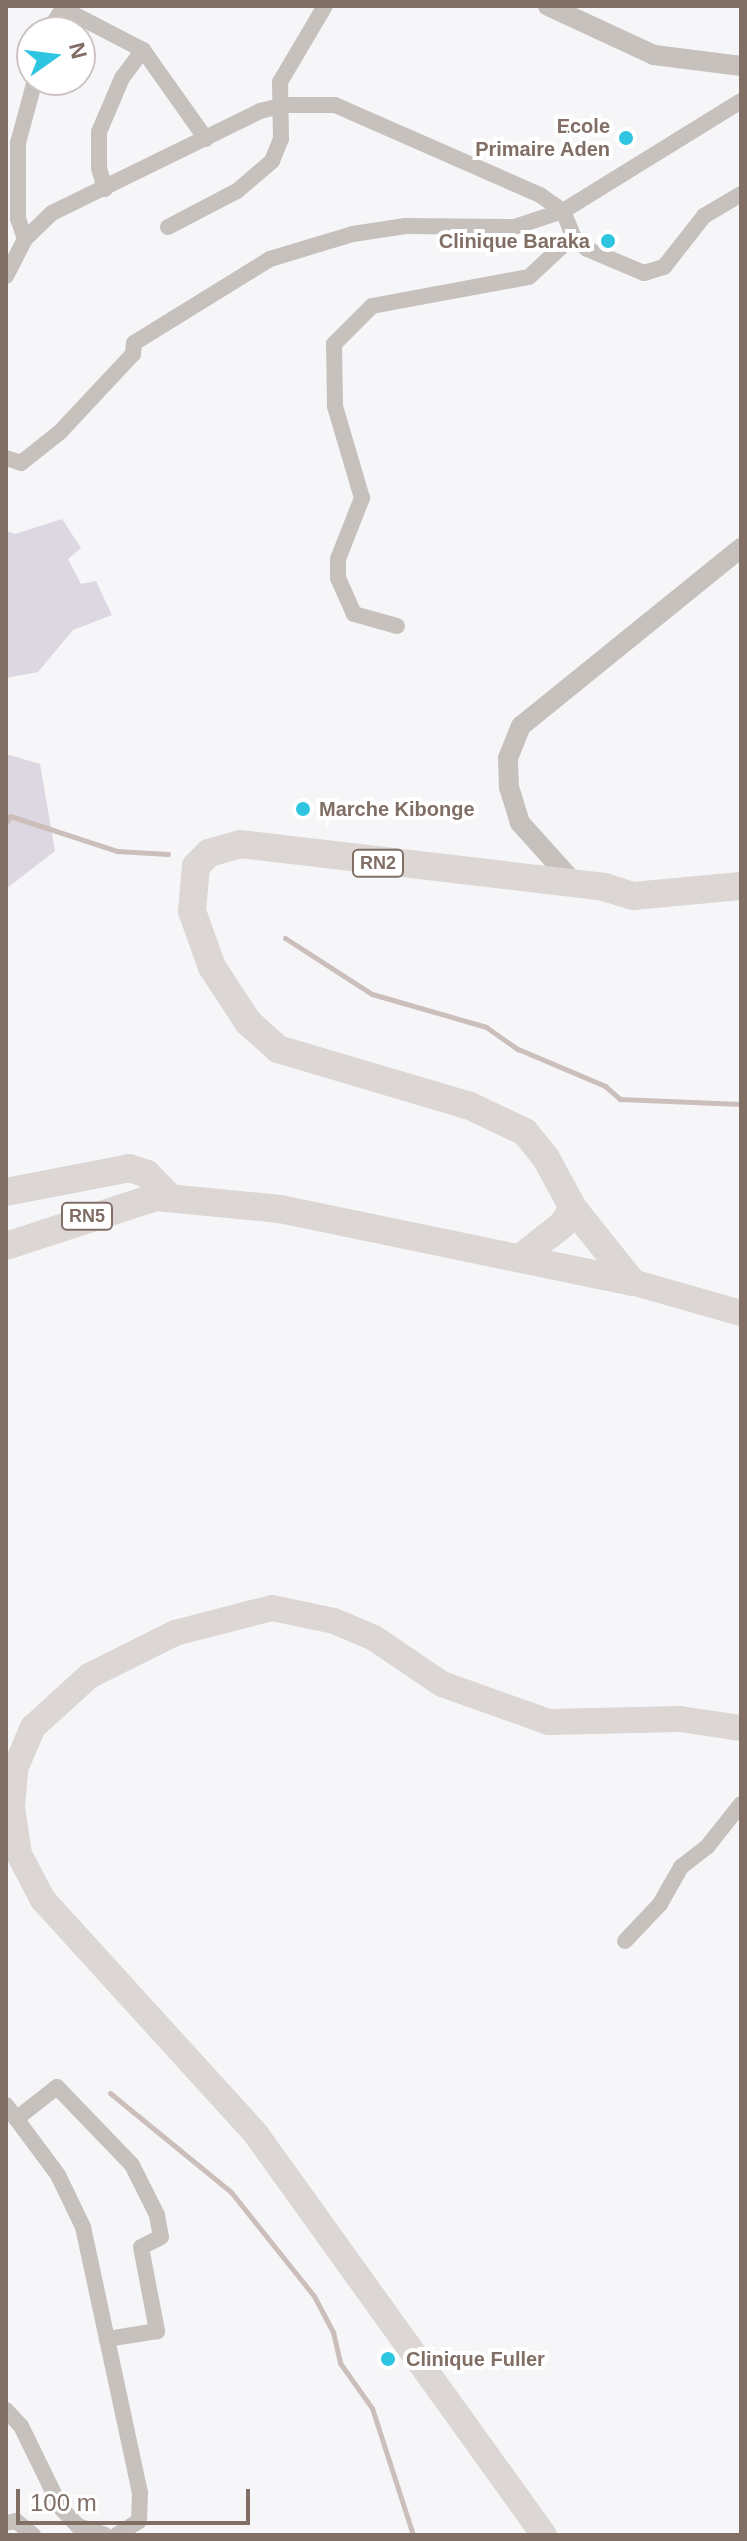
<!DOCTYPE html>
<style>
body{margin:0}
#map{position:relative;width:747px;height:2541px;overflow:hidden;background:#f6f6f9;font-family:Helvetica,sans-serif}
div>[style]{position:absolute}
.green>*{inset:0;background:#dcd7e0}
.stream>*{height:5px;margin:-2.5px;padding:0 2.5px;transform-origin:2.5px;border-radius:2.5px;background:#cbbebb}
.minor>*{height:16px;margin:-8px;padding:0 8px;transform-origin:8px;border-radius:8px;background:#c7c1bd}
.tertiary>*{height:20px;margin:-10px;padding:0 10px;transform-origin:10px;border-radius:10px;background:#c7c1bd}
.primary>*{height:26px;margin:-13px;padding:0 13px;transform-origin:13px;border-radius:13px;background:#dcd6d4}
.trunk>*{height:28px;margin:-14px;padding:0 14px;transform-origin:14px;border-radius:14px;background:#dcd6d4}
.dots>*{width:22px;height:22px;translate:-50% -50%;box-sizing:border-box;border:4px solid #fff;border-radius:50%}
span{translate:-50% -50%;white-space:nowrap;text-align:center;line-height:1.15;-webkit-text-stroke:8px #fff;paint-order:stroke}
.shield-label span{padding:2px 6px;background:#fff;border:2px solid;border-radius:6px;-webkit-text-stroke-width:0}
.shield-label{font-size:18px;color:#816e64;font-weight:700}
.poi-label{font-size:20px;color:#816e64;font-weight:700}
.right{translate:-100% -50%;text-align:right}
.left{translate:0 -50%;text-align:left}
.frame{position:absolute;inset:0;border:8px solid #816e64;pointer-events:none}
.north{position:absolute;left:16px;top:16px;width:80px;height:80px;box-sizing:border-box;background:#fff;border:2px solid #cdc5c1;border-radius:50%;rotate:76deg;font-size:22px;font-weight:700;line-height:32px;text-align:center;color:#816e64}
.north::after{content:'';display:block;margin:auto;width:28px;height:36px;background:#2ec5e1;clip-path:polygon(50% 0,100% 100%,50% 72%,0 100%)}
.scale{position:absolute;left:16px;top:2489px;width:234px;height:36px;box-sizing:border-box;border:4px solid #816e64;border-top:0;padding-left:10px;font-size:24px;line-height:28px;white-space:nowrap;color:#816e64;-webkit-text-stroke:6px #fff;paint-order:stroke}
</style>
<div id="map">
<div class="green">
<i style="clip-path:polygon(62px 519px,81px 548px,68px 559px,81px 584px,96px 581px,112px 615px,73px 630px,38px 672px,6px 678px,6px 531px,15px 534px)"></i>
<i style="clip-path:polygon(6px 754px,40px 764px,55px 851px,6px 889px)"></i>
</div>
<div class="stream">
<i style="left:6px;top:823px;width:8px;rotate:-60deg"></i>
<i style="left:10px;top:816px;width:113px;rotate:18.1deg"></i>
<i style="left:117px;top:851px;width:51px;rotate:3.4deg"></i>
<i style="left:285px;top:938px;width:103px;rotate:32.8deg"></i>
<i style="left:372px;top:994px;width:119px;rotate:16.1deg"></i>
<i style="left:486px;top:1027px;width:39px;rotate:35deg"></i>
<i style="left:518px;top:1049px;width:95px;rotate:23deg"></i>
<i style="left:605px;top:1086px;width:20px;rotate:41deg"></i>
<i style="left:620px;top:1099px;width:121px;rotate:2.4deg"></i>
<i style="left:110px;top:2093px;width:156px;rotate:39.3deg"></i>
<i style="left:231px;top:2192px;width:133px;rotate:51.4deg"></i>
<i style="left:314px;top:2296px;width:41px;rotate:62.2deg"></i>
<i style="left:333px;top:2332px;width:32px;rotate:77deg"></i>
<i style="left:340px;top:2363px;width:55px;rotate:54.6deg"></i>
<i style="left:372px;top:2408px;width:133px;rotate:72.1deg"></i>
</div>
<div class="minor">
<i style="left:66px;top:10px;width:87px;rotate:27.5deg"></i>
<i style="left:143px;top:50px;width:109px;rotate:54.7deg"></i>
<i style="left:48px;top:32px;width:31px;rotate:-58deg"></i>
<i style="left:105px;top:189px;width:22px;rotate:-106deg"></i>
<i style="left:99px;top:168px;width:36px;rotate:-90deg"></i>
<i style="left:99px;top:132px;width:59px;rotate:-66.9deg"></i>
<i style="left:122px;top:78px;width:35px;rotate:-53deg"></i>
<i style="left:168px;top:227px;width:78px;rotate:-27.6deg"></i>
<i style="left:237px;top:191px;width:46px;rotate:-40.6deg"></i>
<i style="left:272px;top:161px;width:24px;rotate:-68deg"></i>
<i style="left:281px;top:139px;width:57px;rotate:-91deg"></i>
<i style="left:280px;top:82px;width:88px;rotate:-59.4deg"></i>
<i style="left:25px;top:239px;width:21px;rotate:-109deg"></i>
<i style="left:18px;top:219px;width:76px;rotate:-90deg"></i>
<i style="left:18px;top:143px;width:65px;rotate:-74.9deg"></i>
<i style="left:6px;top:276px;width:42px;rotate:-62.8deg"></i>
<i style="left:25px;top:239px;width:37px;rotate:-44deg"></i>
<i style="left:52px;top:213px;width:232px;rotate:-26.1deg"></i>
<i style="left:260px;top:111px;width:25px;rotate:-14deg"></i>
<i style="left:284px;top:105px;width:51px"></i>
<i style="left:335px;top:105px;width:224px;rotate:23.7deg"></i>
<i style="left:540px;top:195px;width:28px;rotate:35deg"></i>
<i style="left:563px;top:211px;width:27px;rotate:68deg"></i>
<i style="left:573px;top:236px;width:19px;rotate:43deg"></i>
<i style="left:587px;top:249px;width:62px;rotate:22.8deg"></i>
<i style="left:644px;top:273px;width:21px;rotate:-17deg"></i>
<i style="left:664px;top:267px;width:65px;rotate:-51.9deg"></i>
<i style="left:704px;top:216px;width:43px;rotate:-30.7deg"></i>
<i style="left:6px;top:458px;width:16px;rotate:18deg"></i>
<i style="left:21px;top:463px;width:50px;rotate:-38.5deg"></i>
<i style="left:60px;top:432px;width:107px;rotate:-46.9deg"></i>
<i style="left:133px;top:354px;width:11px;rotate:-85deg"></i>
<i style="left:134px;top:343px;width:160px;rotate:-31.7deg"></i>
<i style="left:270px;top:259px;width:87px;rotate:-16.8deg"></i>
<i style="left:353px;top:234px;width:53px;rotate:-8.7deg"></i>
<i style="left:405px;top:226px;width:109px;rotate:0.5deg"></i>
<i style="left:514px;top:227px;width:52px;rotate:-18.1deg"></i>
<i style="left:563px;top:211px;width:209px;rotate:-31.7deg"></i>
<i style="left:397px;top:626px;width:45px;rotate:-164.4deg"></i>
<i style="left:354px;top:614px;width:39px;rotate:-114deg"></i>
<i style="left:338px;top:578px;width:19px;rotate:-90deg"></i>
<i style="left:338px;top:559px;width:66px;rotate:-68.5deg"></i>
<i style="left:362px;top:498px;width:96px;rotate:-106.4deg"></i>
<i style="left:335px;top:406px;width:62px;rotate:-90.9deg"></i>
<i style="left:334px;top:344px;width:54px;rotate:-45deg"></i>
<i style="left:372px;top:306px;width:160px;rotate:-10.5deg"></i>
<i style="left:529px;top:277px;width:60px;rotate:-43deg"></i>
<i style="left:625px;top:1941px;width:51px;rotate:-46.6deg"></i>
<i style="left:660px;top:1904px;width:43px;rotate:-60.4deg"></i>
<i style="left:681px;top:1867px;width:33px;rotate:-38deg"></i>
<i style="left:707px;top:1847px;width:55px;rotate:-51.7deg"></i>
<i style="left:6px;top:2105px;width:87px;rotate:53.4deg"></i>
<i style="left:58px;top:2175px;width:58px;rotate:64.3deg"></i>
<i style="left:83px;top:2227px;width:272px;rotate:77.9deg"></i>
<i style="left:140px;top:2493px;width:28px;rotate:92deg"></i>
<i style="left:139px;top:2521px;width:26px;rotate:148deg"></i>
<i style="left:16px;top:2119px;width:52px;rotate:-38deg"></i>
<i style="left:57px;top:2087px;width:108px;rotate:46.1deg"></i>
<i style="left:132px;top:2165px;width:56px;rotate:63.4deg"></i>
<i style="left:157px;top:2215px;width:22px;rotate:80deg"></i>
<i style="left:161px;top:2237px;width:22px;rotate:153deg"></i>
<i style="left:141px;top:2247px;width:86px;rotate:79.2deg"></i>
<i style="left:157px;top:2331px;width:51px;rotate:170.9deg"></i>
<i style="left:6px;top:2410px;width:22px;rotate:47deg"></i>
<i style="left:21px;top:2426px;width:91px;rotate:64deg"></i>
<i style="left:61px;top:2508px;width:25px;rotate:47deg"></i>
<i style="left:78px;top:2526px;width:28px;rotate:18deg"></i>
<i style="left:6px;top:2523px;width:10px;rotate:-11deg"></i>
<i style="left:16px;top:2521px;width:22px;rotate:39deg"></i>
</div>
<div class="tertiary">
<i style="left:548px;top:6px;width:117px;rotate:24.8deg"></i>
<i style="left:654px;top:55px;width:88px;rotate:7.2deg"></i>
<i style="left:575px;top:884px;width:82px;rotate:-132deg"></i>
<i style="left:520px;top:823px;width:37px;rotate:-107deg"></i>
<i style="left:509px;top:788px;width:30px;rotate:-92deg"></i>
<i style="left:508px;top:758px;width:35px;rotate:-68deg"></i>
<i style="left:521px;top:726px;width:283px;rotate:-39deg"></i>
</div>
<div class="primary">
<i style="left:632px;top:1282px;width:113px;rotate:15.9deg"></i>
<i style="left:544px;top:2535px;width:492px;rotate:-125.7deg"></i>
<i style="left:257px;top:2135px;width:318px;rotate:-132.3deg"></i>
<i style="left:43px;top:1900px;width:52px;rotate:-117.6deg"></i>
<i style="left:19px;top:1854px;width:48px;rotate:-98.5deg"></i>
<i style="left:12px;top:1807px;width:38px;rotate:-85deg"></i>
<i style="left:15px;top:1769px;width:46px;rotate:-66.8deg"></i>
<i style="left:33px;top:1727px;width:76px;rotate:-42.3deg"></i>
<i style="left:89px;top:1676px;width:96px;rotate:-26.6deg"></i>
<i style="left:175px;top:1633px;width:100px;rotate:-14.5deg"></i>
<i style="left:272px;top:1608px;width:63px;rotate:11.8deg"></i>
<i style="left:334px;top:1621px;width:43px;rotate:23deg"></i>
<i style="left:374px;top:1638px;width:82px;rotate:34.1deg"></i>
<i style="left:442px;top:1684px;width:114px;rotate:19.6deg"></i>
<i style="left:549px;top:1722px;width:131px;rotate:-1.3deg"></i>
<i style="left:680px;top:1719px;width:62px;rotate:8.4deg"></i>
</div>
<div class="trunk">
<i style="left:6px;top:1192px;width:125px;rotate:-11deg"></i>
<i style="left:129px;top:1168px;width:19px;rotate:18deg"></i>
<i style="left:147px;top:1174px;width:33px;rotate:46deg"></i>
<i style="left:6px;top:1246px;width:158px;rotate:-18.1deg"></i>
<i style="left:156px;top:1197px;width:125px;rotate:5.5deg"></i>
<i style="left:280px;top:1209px;width:359px;rotate:11.7deg"></i>
<i style="left:520px;top:1258px;width:53px;rotate:-38.2deg"></i>
<i style="left:562px;top:1225px;width:20px;rotate:-57deg"></i>
<i style="left:632px;top:1282px;width:95px;rotate:-128.6deg"></i>
<i style="left:573px;top:1208px;width:57px;rotate:-118.4deg"></i>
<i style="left:546px;top:1158px;width:33px;rotate:-129deg"></i>
<i style="left:525px;top:1132px;width:61px;rotate:-154.7deg"></i>
<i style="left:470px;top:1106px;width:200px;rotate:-163.5deg"></i>
<i style="left:278px;top:1049px;width:40px;rotate:-138deg"></i>
<i style="left:248px;top:1022px;width:66px;rotate:-123.2deg"></i>
<i style="left:212px;top:967px;width:59px;rotate:-109.7deg"></i>
<i style="left:192px;top:911px;width:45px;rotate:-84.9deg"></i>
<i style="left:196px;top:866px;width:18px;rotate:-45deg"></i>
<i style="left:209px;top:853px;width:32px;rotate:-16deg"></i>
<i style="left:240px;top:844px;width:367px;rotate:6.7deg"></i>
<i style="left:604px;top:887px;width:30px;rotate:17deg"></i>
<i style="left:633px;top:896px;width:108px;rotate:-5.3deg"></i>
</div>
<div class="dots">
<i style="left:626px;top:138px;background:#2ec5e1"></i>
<i style="left:608px;top:241px;background:#2ec5e1"></i>
<i style="left:303px;top:809px;background:#2ec5e1"></i>
<i style="left:388px;top:2359px;background:#2ec5e1"></i>
</div>
<div class="shield-label">
<span style="left:378px;top:863px">RN2</span>
<span style="left:87px;top:1216px">RN5</span>
</div>
<div class="poi-label">
<span class="right" style="left:610px;top:138px">Ecole<br>Primaire Aden</span>
<span class="right" style="left:590px;top:241px">Clinique Baraka</span>
<span class="left" style="left:319px;top:809px">Marche Kibonge</span>
<span class="left" style="left:406px;top:2359px">Clinique Fuller</span>
</div>
<div class="frame"></div>
<div class="north">N</div>
<div class="scale">100 m</div>
</div>
